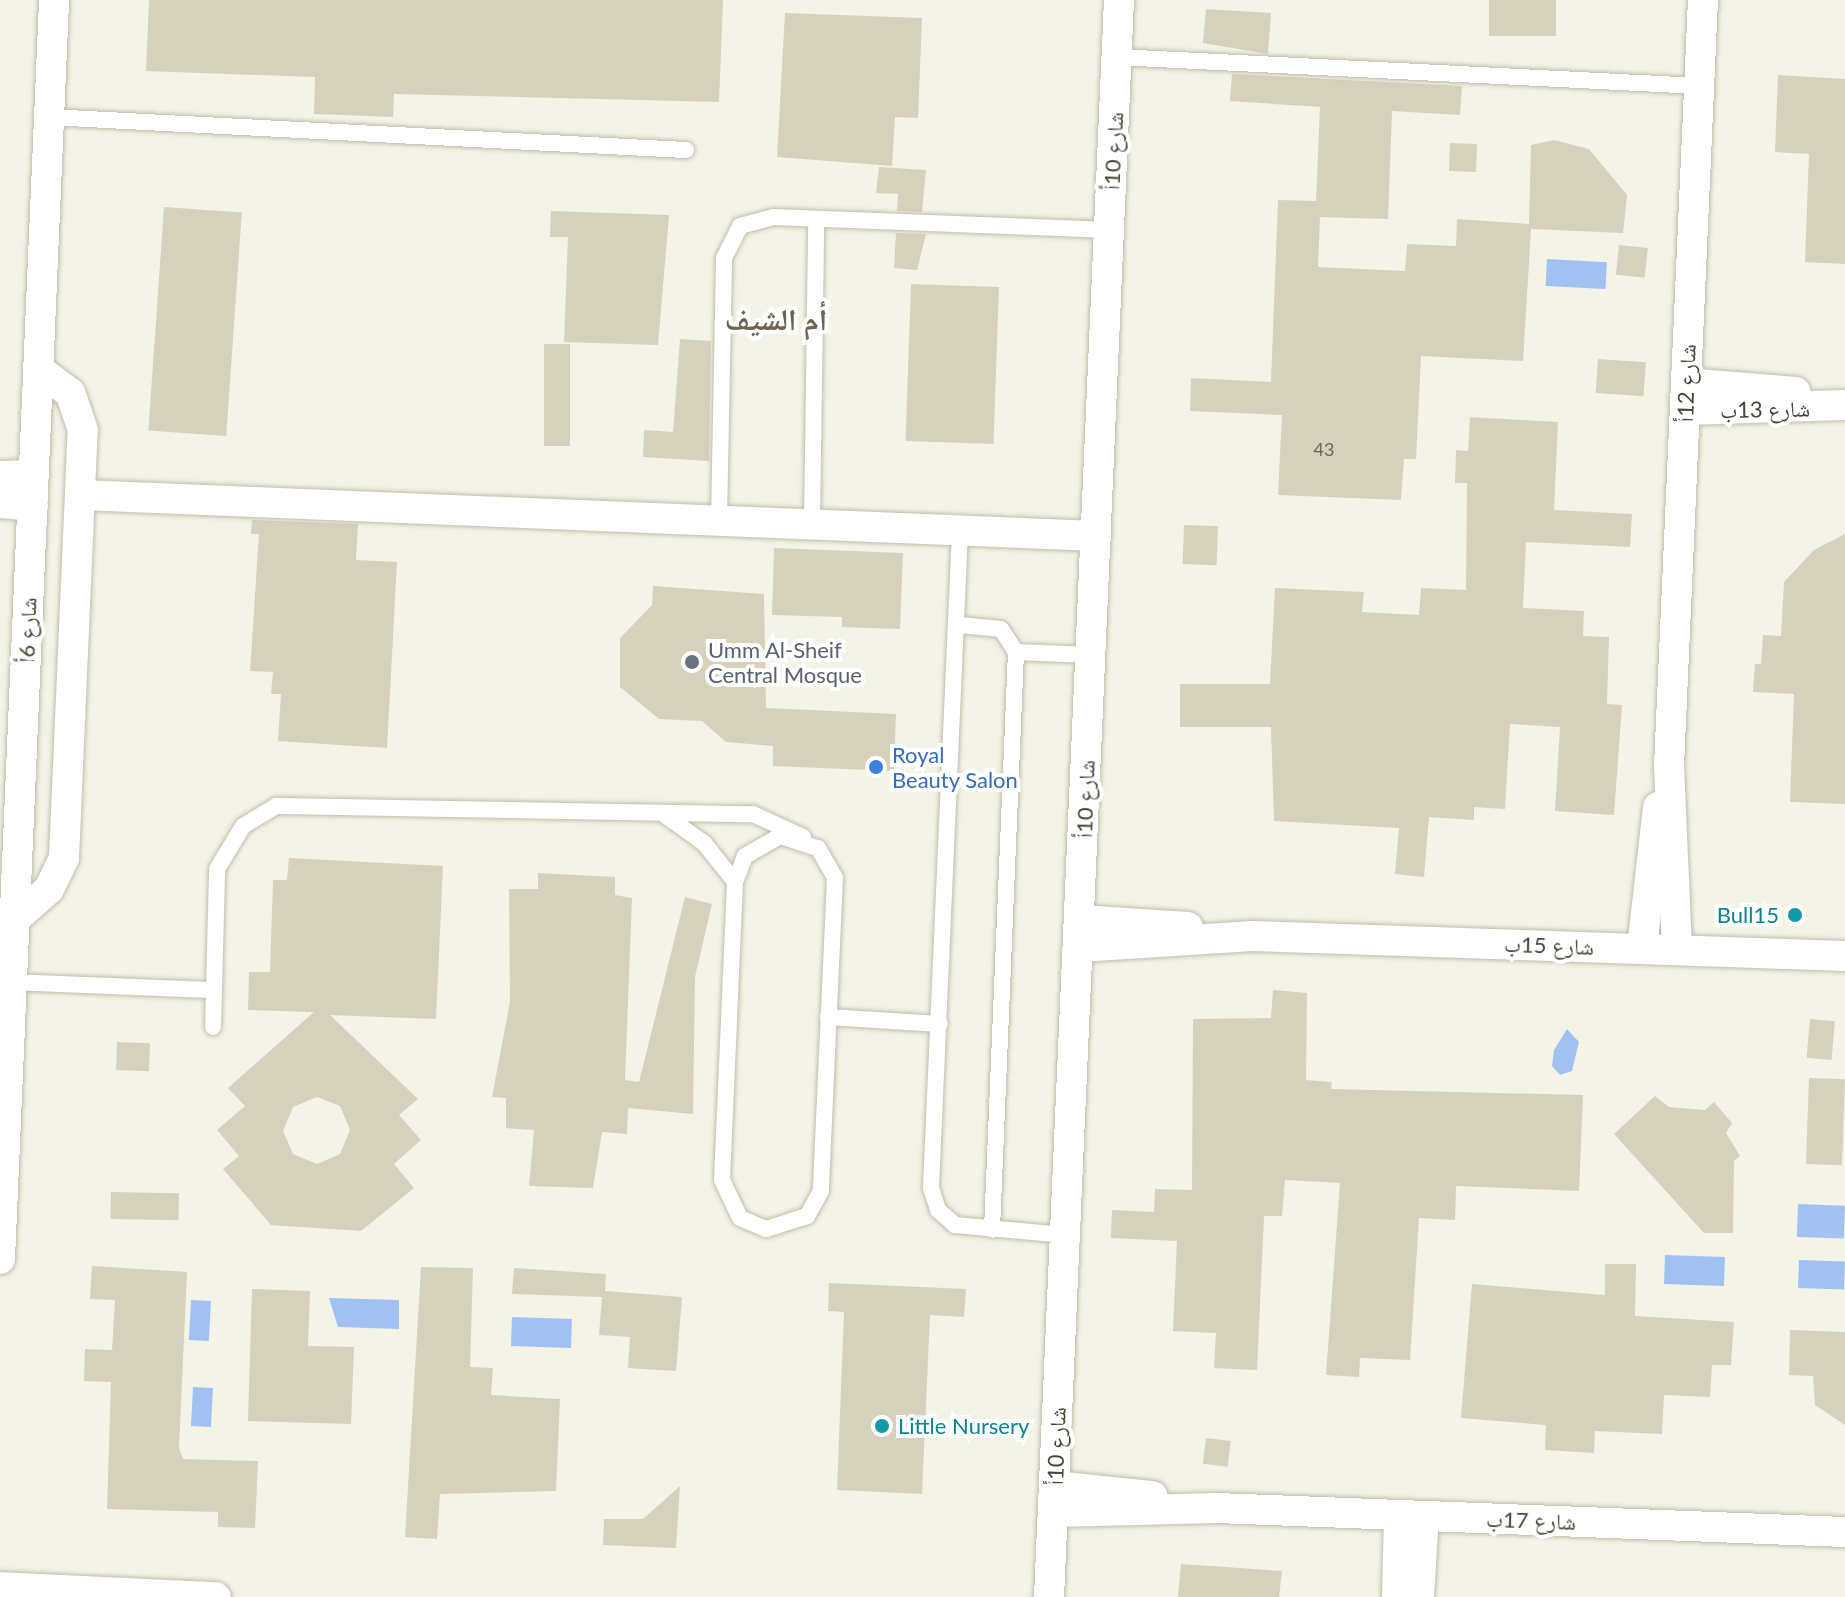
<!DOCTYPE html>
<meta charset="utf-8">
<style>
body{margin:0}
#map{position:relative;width:1845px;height:1597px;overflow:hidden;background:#f4f3e7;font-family:Lato,"Noto Naskh Arabic",sans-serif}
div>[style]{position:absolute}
.water>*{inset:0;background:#a2c1f3;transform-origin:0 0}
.building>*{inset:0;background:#d6d1bc;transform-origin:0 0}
.roads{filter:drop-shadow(0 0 2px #c0bda9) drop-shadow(0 0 2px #c0bda9)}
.service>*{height:16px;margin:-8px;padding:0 8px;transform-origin:8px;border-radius:8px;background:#fff}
.minor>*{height:30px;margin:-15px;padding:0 15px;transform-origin:15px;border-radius:15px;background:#fff}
.dots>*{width:22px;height:22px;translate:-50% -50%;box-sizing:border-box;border:4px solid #fff;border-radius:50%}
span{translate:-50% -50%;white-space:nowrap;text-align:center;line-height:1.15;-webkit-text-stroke:8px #fff;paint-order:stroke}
.number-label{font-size:18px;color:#6c6758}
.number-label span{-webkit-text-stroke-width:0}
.street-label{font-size:22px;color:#484436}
.worship-label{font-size:22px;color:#5b616d}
.left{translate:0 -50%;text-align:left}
.shop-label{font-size:22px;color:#366cbe}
.culture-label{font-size:22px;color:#0d838f}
.right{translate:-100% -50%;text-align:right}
.district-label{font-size:30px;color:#6b654d;font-weight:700}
</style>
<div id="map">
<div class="water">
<i style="left:1547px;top:259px;width:60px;height:27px;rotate:3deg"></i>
<i style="clip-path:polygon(1567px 1029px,1579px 1042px,1572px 1071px,1560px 1075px,1552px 1066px,1554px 1050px)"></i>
<i style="left:1798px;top:1204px;width:47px;height:33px;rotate:2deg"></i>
<i style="left:1665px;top:1255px;width:60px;height:29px;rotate:2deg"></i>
<i style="left:1799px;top:1260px;width:46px;height:28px;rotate:2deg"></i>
<i style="clip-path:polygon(329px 1298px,399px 1300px,399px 1329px,338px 1327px)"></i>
<i style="left:191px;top:1300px;width:20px;height:40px;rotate:3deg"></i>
<i style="left:512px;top:1317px;width:60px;height:29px;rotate:2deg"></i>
<i style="left:193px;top:1387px;width:20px;height:39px;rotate:3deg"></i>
</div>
<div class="building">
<i style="clip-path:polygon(149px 0,723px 0,719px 102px,394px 94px,393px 117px,314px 114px,315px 77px,146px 71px)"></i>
<i style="left:1489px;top:0;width:67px;height:36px"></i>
<i style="clip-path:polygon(1206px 9px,1271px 13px,1268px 54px,1203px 43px)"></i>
<i style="clip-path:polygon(785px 13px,922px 18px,918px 118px,895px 117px,892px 166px,777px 157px)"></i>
<i style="clip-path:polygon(1232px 74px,1462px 86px,1460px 115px,1392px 111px,1388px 219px,1320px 217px,1318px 267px,1405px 271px,1407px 244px,1456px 246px,1457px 219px,1529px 224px,1531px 145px,1554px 140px,1589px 149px,1627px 195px,1623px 233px,1531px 229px,1523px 361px,1421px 356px,1416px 459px,1404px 459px,1401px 500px,1278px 495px,1282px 415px,1190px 411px,1191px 378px,1271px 382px,1278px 200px,1316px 201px,1320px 107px,1230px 101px)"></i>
<i style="clip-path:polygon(1778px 75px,1845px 79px,1845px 264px,1805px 262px,1809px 154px,1775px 152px)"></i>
<i style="left:1450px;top:143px;width:27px;height:28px;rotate:2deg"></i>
<i style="clip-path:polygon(879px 167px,926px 170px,922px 212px,897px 211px,898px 194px,876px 193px)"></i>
<i style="left:164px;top:207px;width:78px;height:224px;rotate:4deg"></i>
<i style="clip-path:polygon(551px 211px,669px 215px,658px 345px,564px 342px,568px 237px,550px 237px)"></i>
<i style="clip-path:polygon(896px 233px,926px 234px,917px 270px,894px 268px)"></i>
<i style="left:1619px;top:245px;width:29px;height:30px;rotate:6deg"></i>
<i style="left:911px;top:284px;width:88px;height:157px;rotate:2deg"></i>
<i style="clip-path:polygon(680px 339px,711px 341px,709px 461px,643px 457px,644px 430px,673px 432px)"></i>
<i style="left:544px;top:344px;width:26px;height:102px"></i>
<i style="left:1598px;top:359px;width:48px;height:34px;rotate:4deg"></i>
<i style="clip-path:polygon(1470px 417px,1558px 422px,1554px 510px,1632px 514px,1630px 547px,1526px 542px,1523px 608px,1584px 611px,1583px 636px,1609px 637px,1607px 704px,1622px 705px,1614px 815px,1555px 811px,1560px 727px,1510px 724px,1505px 809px,1474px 807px,1474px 820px,1429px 817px,1424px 877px,1395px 874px,1399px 828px,1274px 821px,1271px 727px,1180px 727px,1180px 684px,1270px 684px,1275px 588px,1364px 592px,1362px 612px,1419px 615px,1421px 588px,1466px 590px,1467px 483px,1455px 483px,1456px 450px,1468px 451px)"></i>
<i style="clip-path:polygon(252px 520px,358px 524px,356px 560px,397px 562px,387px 748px,278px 741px,281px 694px,271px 694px,273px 672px,250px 671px,259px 534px,251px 534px)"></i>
<i style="left:1184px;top:525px;width:34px;height:39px;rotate:2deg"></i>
<i style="clip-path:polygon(1845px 534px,1845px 804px,1790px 802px,1794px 694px,1753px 692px,1755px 664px,1761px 664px,1763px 635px,1781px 636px,1784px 582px,1814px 550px)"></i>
<i style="clip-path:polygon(774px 548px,903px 553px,900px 629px,842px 627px,842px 617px,772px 615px)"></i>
<i style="clip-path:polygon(653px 586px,764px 594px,766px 708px,896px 714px,894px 771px,773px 766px,773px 746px,726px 742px,702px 721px,659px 719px,620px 687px,620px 638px,652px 605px)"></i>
<i style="clip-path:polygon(evenodd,289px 858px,443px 866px,436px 1019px,330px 1015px,418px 1099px,399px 1115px,421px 1140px,394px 1164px,414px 1188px,361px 1231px,271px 1225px,223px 1169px,239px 1156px,217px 1130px,245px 1106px,228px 1088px,314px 1012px,248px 1010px,249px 972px,270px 972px,273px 880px,287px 880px,289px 858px,317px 1097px,340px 1106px,350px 1130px,340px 1154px,317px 1164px,293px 1154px,283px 1131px,293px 1107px,317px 1097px)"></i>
<i style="clip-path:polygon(538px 873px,615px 877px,615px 895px,632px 898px,625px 1080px,639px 1082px,685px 897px,712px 904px,695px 977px,693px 1114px,628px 1108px,627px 1134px,602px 1132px,593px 1188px,529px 1186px,534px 1130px,506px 1128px,506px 1098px,492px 1097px,510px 1002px,509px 889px,538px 889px)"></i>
<i style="clip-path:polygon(1273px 990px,1307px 993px,1306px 1080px,1332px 1082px,1331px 1089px,1583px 1095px,1579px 1191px,1456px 1186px,1455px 1220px,1419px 1218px,1410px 1360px,1360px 1358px,1359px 1377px,1326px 1375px,1340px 1183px,1285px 1180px,1282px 1216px,1264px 1216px,1257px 1370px,1214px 1368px,1216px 1333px,1173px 1331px,1177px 1241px,1111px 1238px,1112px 1210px,1154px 1212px,1155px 1189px,1192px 1190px,1193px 1019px,1271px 1018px)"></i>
<i style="left:1810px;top:1019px;width:25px;height:39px;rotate:5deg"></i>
<i style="left:117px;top:1042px;width:33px;height:28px;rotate:2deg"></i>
<i style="left:1809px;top:1078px;width:36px;height:86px;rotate:2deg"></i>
<i style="clip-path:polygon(1655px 1096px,1669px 1107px,1705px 1110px,1714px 1102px,1732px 1123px,1726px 1133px,1740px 1156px,1734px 1161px,1733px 1233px,1704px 1233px,1614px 1134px)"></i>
<i style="left:111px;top:1192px;width:68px;height:27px;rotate:1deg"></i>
<i style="clip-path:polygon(1605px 1264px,1636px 1264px,1635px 1316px,1734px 1322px,1731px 1365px,1712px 1365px,1710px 1397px,1664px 1395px,1662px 1434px,1595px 1431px,1594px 1453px,1545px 1450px,1546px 1425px,1461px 1418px,1472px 1284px,1605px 1295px)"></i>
<i style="clip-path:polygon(92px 1266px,187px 1272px,179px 1448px,183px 1459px,258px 1461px,255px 1528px,218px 1527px,218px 1512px,107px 1509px,111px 1382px,84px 1381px,85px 1349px,112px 1350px,115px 1300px,90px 1299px)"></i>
<i style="clip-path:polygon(421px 1267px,473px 1268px,470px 1367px,493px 1368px,491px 1395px,560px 1399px,556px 1491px,440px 1494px,437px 1539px,405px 1537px)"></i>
<i style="clip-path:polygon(514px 1268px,606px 1274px,605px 1291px,682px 1297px,676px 1371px,628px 1368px,630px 1337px,599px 1335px,602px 1297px,512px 1294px)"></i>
<i style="clip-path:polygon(829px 1283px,966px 1289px,964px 1317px,930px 1315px,922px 1494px,837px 1490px,844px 1312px,828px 1311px)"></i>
<i style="clip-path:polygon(252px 1289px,310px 1291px,308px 1346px,354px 1347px,351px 1424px,248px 1421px)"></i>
<i style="clip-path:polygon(1790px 1330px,1845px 1332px,1845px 1425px,1815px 1405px,1813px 1376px,1789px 1375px)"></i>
<i style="left:1206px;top:1438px;width:25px;height:26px;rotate:7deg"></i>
<i style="clip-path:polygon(680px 1486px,676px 1548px,603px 1545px,604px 1519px,643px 1519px)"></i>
<i style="clip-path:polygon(1181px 1564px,1282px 1571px,1279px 1597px,1178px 1597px)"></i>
</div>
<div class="roads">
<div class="service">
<i style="left:1117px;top:57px;width:583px;rotate:2.85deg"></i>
<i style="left:49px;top:117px;width:638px;rotate:2.97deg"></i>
<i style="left:719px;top:521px;width:263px;rotate:-88.9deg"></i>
<i style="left:724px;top:258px;width:36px;rotate:-63deg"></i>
<i style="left:740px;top:226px;width:35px;rotate:-15deg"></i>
<i style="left:774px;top:217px;width:335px;rotate:2.2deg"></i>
<i style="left:812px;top:524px;width:305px;rotate:-89.2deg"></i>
<i style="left:960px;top:531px;width:658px;rotate:92.53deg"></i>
<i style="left:931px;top:1188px;width:23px;rotate:72deg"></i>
<i style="left:938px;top:1210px;width:23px;rotate:41deg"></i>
<i style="left:955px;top:1225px;width:109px;rotate:5.2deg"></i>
<i style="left:960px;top:625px;width:41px;rotate:5.6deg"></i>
<i style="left:1001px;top:629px;width:27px;rotate:57deg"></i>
<i style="left:1016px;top:652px;width:578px;rotate:92.38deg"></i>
<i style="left:1016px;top:652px;width:75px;rotate:2.3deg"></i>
<i style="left:662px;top:813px;width:52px;rotate:35.5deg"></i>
<i style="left:704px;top:843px;width:50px;rotate:51.5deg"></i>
<i style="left:780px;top:836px;width:40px;rotate:18deg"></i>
<i style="left:818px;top:848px;width:34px;rotate:60deg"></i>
<i style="left:835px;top:878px;width:313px;rotate:92.6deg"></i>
<i style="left:821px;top:1191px;width:29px;rotate:119deg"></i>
<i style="left:807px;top:1216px;width:43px;rotate:162.4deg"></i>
<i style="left:766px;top:1229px;width:28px;rotate:-157deg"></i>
<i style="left:740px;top:1218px;width:42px;rotate:-115.3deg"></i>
<i style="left:722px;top:1180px;width:298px;rotate:-87.5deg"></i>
<i style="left:735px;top:882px;width:28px;rotate:-69deg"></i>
<i style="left:745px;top:856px;width:40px;rotate:-29.7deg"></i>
<i style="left:12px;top:982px;width:202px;rotate:2.3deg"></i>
<i style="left:828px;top:1017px;width:112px;rotate:3.6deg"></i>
<i style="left:213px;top:1027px;width:158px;rotate:-88.5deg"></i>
<i style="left:217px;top:869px;width:50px;rotate:-58.8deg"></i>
<i style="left:243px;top:826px;width:39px;rotate:-31deg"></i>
<i style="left:276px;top:806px;width:477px;rotate:1deg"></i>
<i style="left:753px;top:814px;width:55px;rotate:24.7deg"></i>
</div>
<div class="minor">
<i style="left:1686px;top:383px;width:110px;rotate:4.7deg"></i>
<i style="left:1685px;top:410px;width:160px;rotate:-1.8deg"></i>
<i style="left:0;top:476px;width:34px;rotate:-2deg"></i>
<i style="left:81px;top:495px;width:1016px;rotate:2.31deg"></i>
<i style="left:0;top:503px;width:33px;rotate:5deg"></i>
<i style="left:15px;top:919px;width:45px;rotate:-41.4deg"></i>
<i style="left:49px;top:889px;width:34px;rotate:-64deg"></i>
<i style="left:64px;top:858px;width:428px;rotate:-87.5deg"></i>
<i style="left:83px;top:430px;width:39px;rotate:-109deg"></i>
<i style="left:70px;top:393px;width:39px;rotate:-143deg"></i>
<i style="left:1080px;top:920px;width:108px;rotate:3.7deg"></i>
<i style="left:1079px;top:947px;width:174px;rotate:-3.6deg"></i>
<i style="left:1253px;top:936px;width:592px;rotate:1.93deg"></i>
<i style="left:1642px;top:948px;width:142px;rotate:-83.5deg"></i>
<i style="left:1677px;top:949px;width:183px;rotate:-92.5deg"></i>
<i style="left:1669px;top:766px;width:767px;rotate:-87.46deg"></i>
<i style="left:0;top:1259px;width:1260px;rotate:-87.54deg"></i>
<i style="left:1055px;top:1486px;width:98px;rotate:5.9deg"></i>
<i style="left:1054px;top:1512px;width:163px;rotate:-1.4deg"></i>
<i style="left:1217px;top:1508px;width:628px;rotate:2.19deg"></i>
<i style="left:0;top:1587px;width:216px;rotate:2.7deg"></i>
<i style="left:1049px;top:1597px;width:1599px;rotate:-87.49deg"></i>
<i style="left:1397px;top:1597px;width:81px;rotate:-88.6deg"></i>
<i style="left:1419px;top:1597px;width:81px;rotate:-86.5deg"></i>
</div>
</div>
<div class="dots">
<i style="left:692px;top:662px;background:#6b7280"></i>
<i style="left:876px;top:767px;background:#3f7fe0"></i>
<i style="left:1795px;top:915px;background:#0f9aa8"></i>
<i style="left:882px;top:1426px;background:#0f9aa8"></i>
</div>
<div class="number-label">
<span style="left:1324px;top:449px">43</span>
</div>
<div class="street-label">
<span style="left:1113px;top:151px;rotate:-87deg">شارع 10أ</span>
<span style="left:1686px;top:383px;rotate:-88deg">شارع 12أ</span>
<span style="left:1765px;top:409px;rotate:-1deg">شارع 13ب</span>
<span style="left:27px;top:630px;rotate:-88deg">شارع 6أ</span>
<span style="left:1085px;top:799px;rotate:-88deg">شارع 10أ</span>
<span style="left:1549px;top:945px;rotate:2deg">شارع 15ب</span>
<span style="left:1056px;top:1446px;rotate:-88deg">شارع 10أ</span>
<span style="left:1531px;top:1520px;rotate:2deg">شارع 17ب</span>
</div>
<div class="worship-label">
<span class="left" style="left:708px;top:662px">Umm Al-Sheif<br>Central Mosque</span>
</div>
<div class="shop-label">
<span class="left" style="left:892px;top:767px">Royal<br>Beauty Salon</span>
</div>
<div class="culture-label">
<span class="right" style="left:1779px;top:915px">Bull15</span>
<span class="left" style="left:898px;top:1426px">Little Nursery</span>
</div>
<div class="district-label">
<span style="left:776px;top:318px">أم الشيف</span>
</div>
</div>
